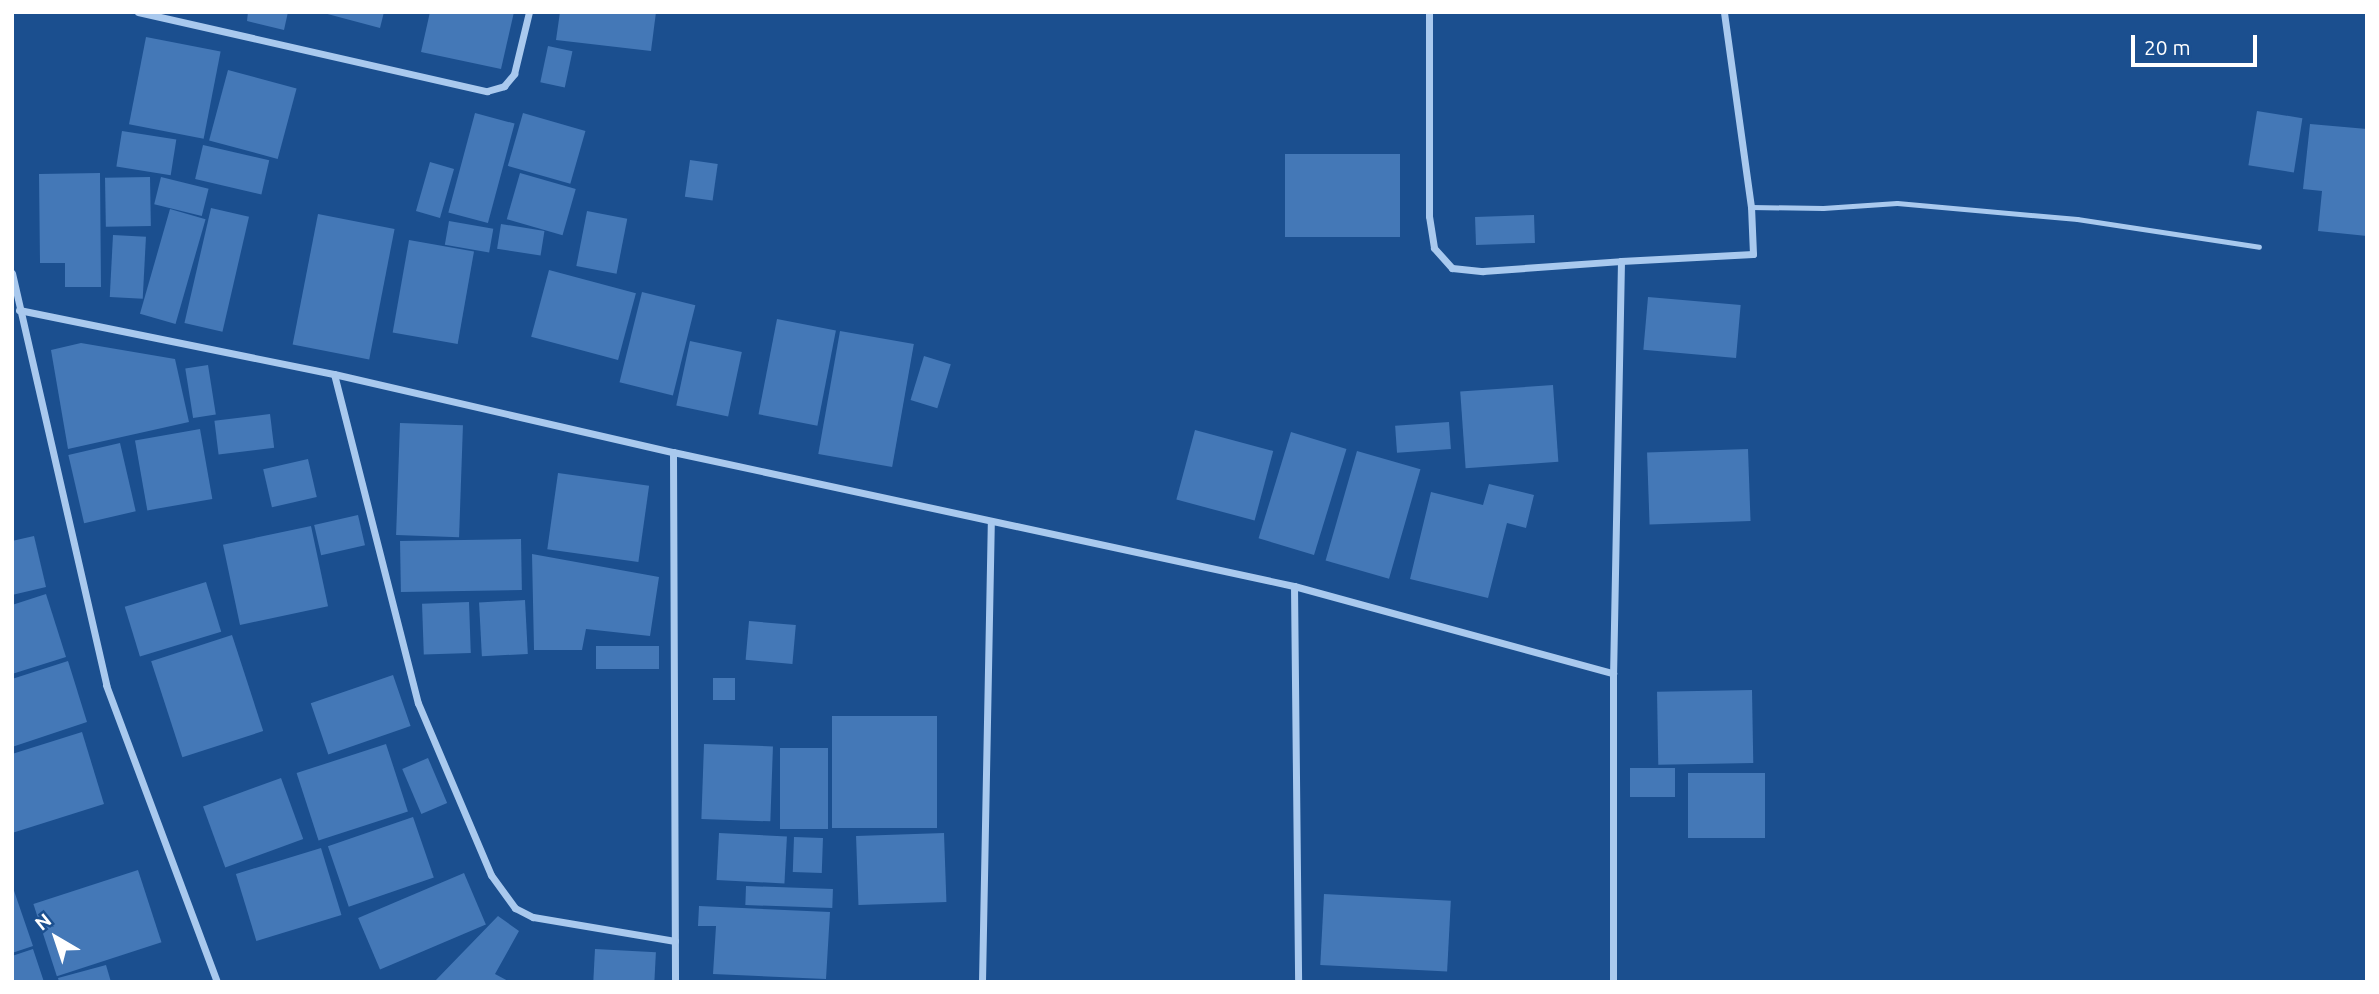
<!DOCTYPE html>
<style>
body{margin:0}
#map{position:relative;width:2379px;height:994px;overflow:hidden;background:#1b4f8f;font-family:Ubuntu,sans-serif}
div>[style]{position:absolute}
.building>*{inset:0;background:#4478b7;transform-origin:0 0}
.service>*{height:5px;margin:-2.5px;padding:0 2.5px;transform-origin:2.5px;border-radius:2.5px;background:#a9c9ee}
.minor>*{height:7px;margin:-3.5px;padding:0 3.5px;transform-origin:3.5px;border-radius:3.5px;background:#a9c9ee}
span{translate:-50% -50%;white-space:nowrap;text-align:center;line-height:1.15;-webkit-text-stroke:6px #1b4f8f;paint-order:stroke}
.frame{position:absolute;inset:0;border:14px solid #fff;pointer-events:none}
.north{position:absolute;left:21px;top:903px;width:70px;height:70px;-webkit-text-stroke:5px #1b4f8f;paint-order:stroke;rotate:321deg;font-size:19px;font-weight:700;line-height:28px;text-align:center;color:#fff}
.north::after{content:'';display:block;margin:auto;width:24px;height:32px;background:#fff;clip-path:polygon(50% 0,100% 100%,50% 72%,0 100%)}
.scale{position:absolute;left:2131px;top:35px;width:126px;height:32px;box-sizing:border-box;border:4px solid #fff;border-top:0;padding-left:9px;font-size:21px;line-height:24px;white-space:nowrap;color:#fff;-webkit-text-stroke:5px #1b4f8f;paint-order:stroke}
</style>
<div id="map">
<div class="building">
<i style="clip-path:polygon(248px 12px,288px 12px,284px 30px,247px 21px)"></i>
<i style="clip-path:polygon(320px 12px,384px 12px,380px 28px)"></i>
<i style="clip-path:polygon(430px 12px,514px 12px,501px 69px,421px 52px)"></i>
<i style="clip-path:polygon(560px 12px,656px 12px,651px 51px,556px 40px)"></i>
<i style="left:146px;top:37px;width:76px;height:89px;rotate:11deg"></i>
<i style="left:548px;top:46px;width:25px;height:37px;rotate:12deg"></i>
<i style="left:228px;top:70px;width:71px;height:73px;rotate:15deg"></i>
<i style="left:2257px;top:111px;width:46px;height:55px;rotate:9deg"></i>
<i style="left:475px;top:113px;width:41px;height:103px;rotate:15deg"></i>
<i style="left:523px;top:113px;width:65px;height:55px;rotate:16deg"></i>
<i style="clip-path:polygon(2310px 124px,2367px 129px,2367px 236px,2318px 231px,2322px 191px,2303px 189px)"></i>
<i style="left:122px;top:131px;width:55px;height:36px;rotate:9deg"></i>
<i style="left:203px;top:145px;width:68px;height:35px;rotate:13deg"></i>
<i style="left:1285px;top:154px;width:115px;height:83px"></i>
<i style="left:690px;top:160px;width:28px;height:37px;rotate:8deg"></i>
<i style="left:430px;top:162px;width:25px;height:51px;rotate:16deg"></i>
<i style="clip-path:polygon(100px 173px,101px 287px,65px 287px,65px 263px,40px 263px,39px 174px)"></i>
<i style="left:520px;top:173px;width:58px;height:48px;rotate:16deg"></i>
<i style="left:150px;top:177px;width:49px;height:45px;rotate:89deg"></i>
<i style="left:161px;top:177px;width:49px;height:28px;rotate:14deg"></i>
<i style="left:211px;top:208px;width:39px;height:118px;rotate:13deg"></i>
<i style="left:170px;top:209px;width:37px;height:109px;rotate:16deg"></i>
<i style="left:587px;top:211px;width:41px;height:56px;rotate:11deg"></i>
<i style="left:318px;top:214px;width:78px;height:133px;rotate:11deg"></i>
<i style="left:1534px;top:215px;width:28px;height:59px;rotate:88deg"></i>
<i style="left:449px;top:221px;width:45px;height:24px;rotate:10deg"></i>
<i style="left:501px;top:224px;width:44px;height:25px;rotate:9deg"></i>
<i style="left:113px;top:235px;width:33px;height:62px;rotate:3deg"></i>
<i style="left:409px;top:240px;width:66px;height:94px;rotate:10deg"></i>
<i style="left:549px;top:270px;width:90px;height:69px;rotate:15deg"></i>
<i style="left:642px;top:292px;width:55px;height:93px;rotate:14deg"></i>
<i style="left:1648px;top:297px;width:93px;height:53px;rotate:5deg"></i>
<i style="left:777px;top:319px;width:60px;height:97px;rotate:11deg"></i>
<i style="left:840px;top:331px;width:75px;height:125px;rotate:10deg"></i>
<i style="left:690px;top:341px;width:53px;height:66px;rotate:12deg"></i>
<i style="clip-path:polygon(81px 343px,175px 359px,189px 422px,68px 449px,51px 350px)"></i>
<i style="left:924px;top:356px;width:28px;height:46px;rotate:17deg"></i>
<i style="left:208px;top:365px;width:50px;height:23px;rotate:81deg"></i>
<i style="left:1553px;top:385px;width:77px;height:93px;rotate:86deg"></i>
<i style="left:270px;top:414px;width:34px;height:56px;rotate:83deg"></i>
<i style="left:1449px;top:422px;width:27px;height:54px;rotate:86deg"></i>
<i style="left:400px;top:423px;width:63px;height:112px;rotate:2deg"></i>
<i style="left:200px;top:429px;width:71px;height:66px;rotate:80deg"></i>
<i style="left:1195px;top:430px;width:81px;height:72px;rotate:15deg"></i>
<i style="left:1291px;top:432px;width:58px;height:111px;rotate:17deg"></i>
<i style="left:120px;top:443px;width:70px;height:53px;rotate:77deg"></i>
<i style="left:1748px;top:449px;width:72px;height:101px;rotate:88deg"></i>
<i style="left:1357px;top:451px;width:66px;height:114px;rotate:16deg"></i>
<i style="left:308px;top:459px;width:39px;height:46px;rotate:77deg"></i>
<i style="left:558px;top:473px;width:92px;height:77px;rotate:8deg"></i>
<i style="clip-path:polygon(1489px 484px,1534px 495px,1526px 528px,1507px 523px,1488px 598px,1410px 579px,1431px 492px,1483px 505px)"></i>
<i style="left:358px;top:515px;width:31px;height:45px;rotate:77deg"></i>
<i style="left:311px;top:526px;width:82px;height:90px;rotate:78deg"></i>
<i style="clip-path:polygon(34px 536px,46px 587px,12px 595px,12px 541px)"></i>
<i style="left:521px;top:539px;width:51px;height:121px;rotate:89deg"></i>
<i style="clip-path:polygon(532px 554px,659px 577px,650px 636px,586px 629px,582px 650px,534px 650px)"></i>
<i style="left:206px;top:582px;width:52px;height:85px;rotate:73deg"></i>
<i style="clip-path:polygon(46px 594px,66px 657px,12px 674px,12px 605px)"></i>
<i style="left:525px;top:600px;width:54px;height:46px;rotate:87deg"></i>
<i style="left:469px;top:602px;width:51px;height:47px;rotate:88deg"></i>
<i style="left:749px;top:621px;width:47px;height:39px;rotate:5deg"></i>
<i style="left:232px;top:635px;width:101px;height:85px;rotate:72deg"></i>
<i style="left:596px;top:646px;width:63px;height:23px"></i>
<i style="clip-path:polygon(68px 661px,87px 722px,12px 747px,12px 679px)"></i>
<i style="left:393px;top:675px;width:54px;height:87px;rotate:71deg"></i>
<i style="left:713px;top:678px;width:22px;height:22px"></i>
<i style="left:1752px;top:690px;width:73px;height:95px;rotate:89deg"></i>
<i style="left:937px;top:716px;width:112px;height:105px;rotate:90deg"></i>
<i style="clip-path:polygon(82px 732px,104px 804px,12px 833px,12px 754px)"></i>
<i style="left:386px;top:744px;width:71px;height:94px;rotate:72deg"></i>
<i style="left:704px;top:744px;width:69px;height:75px;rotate:2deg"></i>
<i style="left:780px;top:748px;width:48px;height:81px"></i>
<i style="left:428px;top:758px;width:49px;height:28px;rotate:67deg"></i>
<i style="left:1630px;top:768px;width:45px;height:29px"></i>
<i style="left:1688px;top:773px;width:77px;height:65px"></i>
<i style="left:281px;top:778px;width:65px;height:83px;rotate:70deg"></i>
<i style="left:413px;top:817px;width:64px;height:90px;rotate:71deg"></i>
<i style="left:719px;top:833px;width:68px;height:47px;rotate:3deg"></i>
<i style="left:944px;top:833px;width:69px;height:88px;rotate:88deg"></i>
<i style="left:794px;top:837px;width:29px;height:35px;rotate:2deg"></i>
<i style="left:321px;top:848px;width:70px;height:89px;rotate:73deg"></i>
<i style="left:138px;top:870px;width:76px;height:110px;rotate:72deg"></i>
<i style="left:464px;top:873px;width:56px;height:115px;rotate:67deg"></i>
<i style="clip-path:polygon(12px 885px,33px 946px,12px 953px)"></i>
<i style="left:746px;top:886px;width:87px;height:19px;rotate:2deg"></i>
<i style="left:1324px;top:894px;width:127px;height:71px;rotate:3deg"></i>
<i style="clip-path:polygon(699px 906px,830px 912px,826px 979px,713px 974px,716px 926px,698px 926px)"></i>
<i style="clip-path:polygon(498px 916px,519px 931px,495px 974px,510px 982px,434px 982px)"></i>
<i style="clip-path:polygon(33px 949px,44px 982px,12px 982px,12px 956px)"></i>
<i style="left:595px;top:949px;width:61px;height:33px;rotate:3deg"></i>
<i style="clip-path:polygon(106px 965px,111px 982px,59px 982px,58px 978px)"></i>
</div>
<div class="service">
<i style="left:1751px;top:207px;width:72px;rotate:0.8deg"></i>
<i style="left:1823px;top:208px;width:74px;rotate:-3.9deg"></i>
<i style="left:1897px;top:203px;width:181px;rotate:5.1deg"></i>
<i style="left:2077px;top:219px;width:184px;rotate:8.7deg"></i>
</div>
<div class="minor">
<i style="left:138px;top:12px;width:358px;rotate:12.8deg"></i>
<i style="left:487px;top:91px;width:18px;rotate:-16deg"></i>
<i style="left:504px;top:86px;width:16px;rotate:-50deg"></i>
<i style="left:514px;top:74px;width:64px;rotate:-76.4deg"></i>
<i style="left:1429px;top:12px;width:204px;rotate:90deg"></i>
<i style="left:1429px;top:216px;width:32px;rotate:81deg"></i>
<i style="left:1434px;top:248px;width:27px;rotate:48deg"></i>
<i style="left:1452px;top:268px;width:31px;rotate:6deg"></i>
<i style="left:1483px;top:271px;width:138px;rotate:-4.1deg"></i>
<i style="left:1621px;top:261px;width:412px;rotate:91.1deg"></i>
<i style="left:1613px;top:673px;width:309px;rotate:90deg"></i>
<i style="left:1621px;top:261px;width:132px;rotate:-3deg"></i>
<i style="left:1753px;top:254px;width:47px;rotate:-92.4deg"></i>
<i style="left:1751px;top:207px;width:197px;rotate:-97.9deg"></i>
<i style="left:12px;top:273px;width:423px;rotate:77.1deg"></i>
<i style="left:106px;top:685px;width:317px;rotate:69.5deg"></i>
<i style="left:19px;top:310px;width:321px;rotate:11.5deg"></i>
<i style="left:334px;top:374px;width:348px;rotate:13deg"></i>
<i style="left:673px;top:452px;width:635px;rotate:12.18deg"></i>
<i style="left:1294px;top:586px;width:331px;rotate:15.3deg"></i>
<i style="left:334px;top:374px;width:340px;rotate:75.7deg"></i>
<i style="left:418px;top:703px;width:187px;rotate:67deg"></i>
<i style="left:491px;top:875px;width:41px;rotate:54deg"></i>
<i style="left:515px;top:908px;width:20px;rotate:27deg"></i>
<i style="left:533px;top:917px;width:144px;rotate:9.6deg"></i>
<i style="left:673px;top:452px;width:530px;rotate:89.78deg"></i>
<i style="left:1294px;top:586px;width:396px;rotate:89.4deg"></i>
<i style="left:982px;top:982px;width:461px;rotate:-88.9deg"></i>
</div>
<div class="frame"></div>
<div class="north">N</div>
<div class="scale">20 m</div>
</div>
